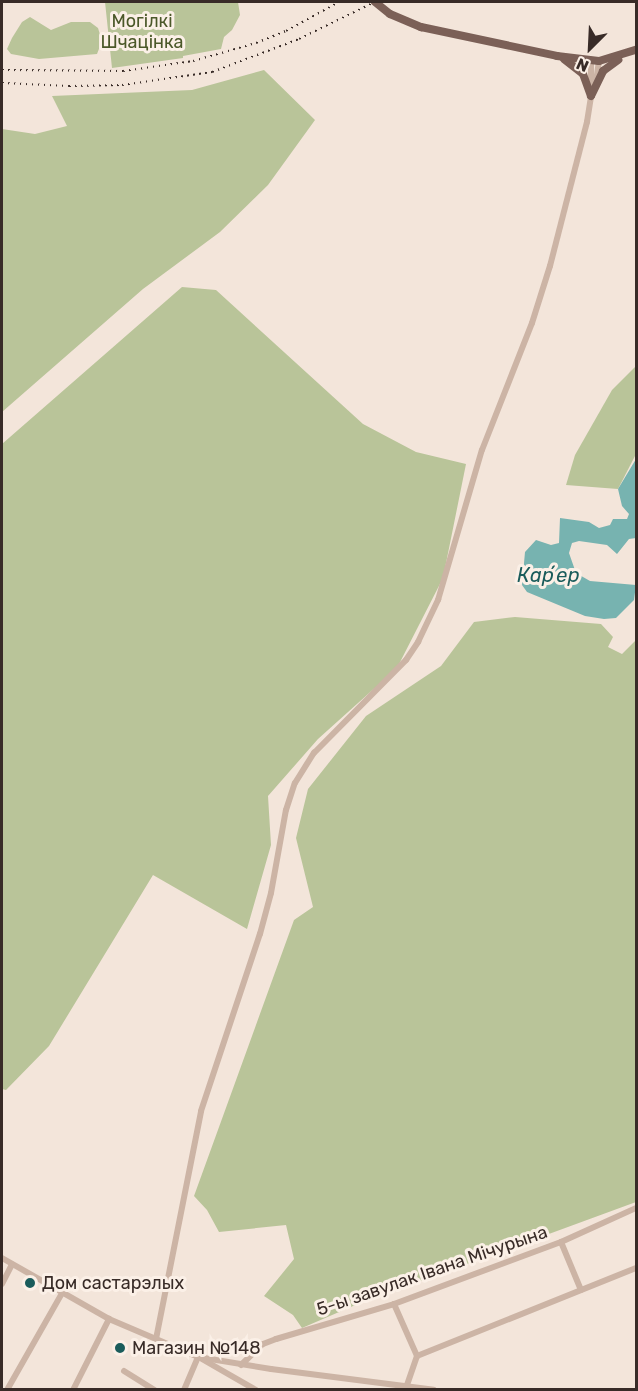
<!DOCTYPE html>
<meta charset="utf-8">
<style>
body{margin:0}
#map{position:relative;width:638px;height:1391px;overflow:hidden;background:#f3e5da;font-family:Rubik,sans-serif}
div>[style]{position:absolute}
.green>*{inset:0;background:#b9c499}
.water>*{inset:0;background:#77b3b0}
.minor>*{height:6px;margin:-3px;padding:0 3px;transform-origin:3px;border-radius:3px;background:#ccb4a5}
.major>*{height:8px;margin:-4px;padding:0 4px;transform-origin:4px;border-radius:4px;background:#7b6057}
.rail>*{height:1.5px;margin-top:-0.75px;transform-origin:0;background:repeating-linear-gradient(90deg,#382b27 0 1.5px,transparent 0 6px)}
.dots>*{width:16px;height:16px;translate:-50% -50%;box-sizing:border-box;border:3px solid #fbf0e7;border-radius:50%}
span{translate:-50% -50%;white-space:nowrap;text-align:center;line-height:1.15;-webkit-text-stroke:6px #fbf0e7;paint-order:stroke}
.park-label{font-size:18px;color:#4b5829}
.street-label{font-size:18px;color:#382b27}
.poi-label{font-size:18px;color:#382b27}
.left{translate:0 -50%;text-align:left}
.water-label{font-size:20px;color:#1a5c5b;font-style:italic}
.frame{position:absolute;inset:0;border:3px solid #382b27;pointer-events:none}
.north{position:absolute;left:560px;top:18px;width:60px;height:60px;-webkit-text-stroke:4px #fbf0e7;paint-order:stroke;rotate:204deg;font-size:16px;font-weight:700;line-height:24px;text-align:center;color:#382b27}
.north::after{content:'';display:block;margin:auto;width:21px;height:27px;background:#382b27;clip-path:polygon(50% 0,100% 100%,50% 72%,0 100%)}
</style>
<div id="map">
<div class="green">
<i style="clip-path:polygon(105px 2px,238px 2px,240px 15px,232px 30px,224px 37px,221px 49px,183px 56px,183px 58px,112px 68px)"></i>
<i style="clip-path:polygon(30px 17px,51px 30px,71px 22px,90px 22px,98px 28px,102px 41px,97px 54px,39px 59px,11px 54px,7px 49px,12px 38px,22px 22px)"></i>
<i style="clip-path:polygon(264px 70px,315px 120px,268px 185px,220px 232px,143px 289px,2px 412px,2px 129px,35px 134px,67px 126px,52px 96px,192px 90px)"></i>
<i style="clip-path:polygon(182px 287px,216px 290px,363px 424px,416px 452px,466px 464px,443px 578px,397px 668px,318px 739px,268px 796px,271px 845px,247px 929px,153px 875px,49px 1046px,6px 1090px,2px 1089px,2px 444px)"></i>
<i style="clip-path:polygon(636px 366px,636px 454px,618px 489px,566px 485px,575px 455px,612px 390px)"></i>
<i style="clip-path:polygon(515px 617px,601px 624px,613px 637px,608px 647px,622px 654px,636px 640px,636px 1202px,353px 1306px,302px 1328px,293px 1315px,264px 1296px,294px 1259px,286px 1225px,219px 1232px,207px 1210px,194px 1196px,294px 920px,313px 907px,296px 838px,308px 789px,366px 716px,441px 666px,474px 622px)"></i>
</div>
<div class="water">
<i style="clip-path:polygon(636px 459px,636px 538px,629px 539px,617px 554px,607px 545px,579px 541px,572px 543px,569px 553px,576px 573px,590px 581px,636px 585px,634px 600px,616px 618px,604px 619px,585px 616px,527px 592px,522px 585px,525px 552px,536px 540px,551px 545px,559px 543px,560px 518px,589px 522px,599px 528px,610px 525px,613px 519px,627px 519px,629px 514px,622px 506px,618px 489px)"></i>
</div>
<div class="minor">
<i style="left:596px;top:82px;width:21px;rotate:-82deg"></i>
<i style="left:561px;top:1242px;width:52px;rotate:67.4deg"></i>
<i style="left:2px;top:1258px;width:123px;rotate:29.7deg"></i>
<i style="left:109px;top:1319px;width:97px;rotate:23.1deg"></i>
<i style="left:198px;top:1357px;width:74px;rotate:9.3deg"></i>
<i style="left:271px;top:1369px;width:164px;rotate:7.3deg"></i>
<i style="left:2px;top:1284px;width:22px;rotate:-63deg"></i>
<i style="left:394px;top:1304px;width:57px;rotate:66.1deg"></i>
<i style="left:156px;top:1339px;width:232px;rotate:-78.8deg"></i>
<i style="left:201px;top:1111px;width:187px;rotate:-71.6deg"></i>
<i style="left:260px;top:934px;width:42px;rotate:-75deg"></i>
<i style="left:271px;top:893px;width:84px;rotate:-79.8deg"></i>
<i style="left:286px;top:810px;width:28px;rotate:-72deg"></i>
<i style="left:295px;top:783px;width:36px;rotate:-58deg"></i>
<i style="left:314px;top:753px;width:131px;rotate:-45.3deg"></i>
<i style="left:406px;top:660px;width:22px;rotate:-56deg"></i>
<i style="left:418px;top:642px;width:47px;rotate:-64.5deg"></i>
<i style="left:438px;top:600px;width:156px;rotate:-73.7deg"></i>
<i style="left:482px;top:450px;width:136px;rotate:-68.5deg"></i>
<i style="left:532px;top:323px;width:60px;rotate:-72.5deg"></i>
<i style="left:550px;top:266px;width:149px;rotate:-75.6deg"></i>
<i style="left:587px;top:122px;width:26px;rotate:-81deg"></i>
<i style="left:591px;top:96px;width:35px;rotate:-90deg"></i>
<i style="left:202px;top:1359px;width:62px;rotate:29.9deg"></i>
<i style="left:241px;top:1365px;width:30px;rotate:-44deg"></i>
<i style="left:263px;top:1344px;width:14px;rotate:-21deg"></i>
<i style="left:276px;top:1339px;width:123px;rotate:-16.5deg"></i>
<i style="left:394px;top:1304px;width:178px;rotate:-20.4deg"></i>
<i style="left:561px;top:1242px;width:82px;rotate:-24.4deg"></i>
<i style="left:124px;top:1371px;width:36px;rotate:32deg"></i>
<i style="left:407px;top:1385px;width:31px;rotate:-71deg"></i>
<i style="left:417px;top:1356px;width:236px;rotate:-21.9deg"></i>
<i style="left:7px;top:1390px;width:112px;rotate:-60.4deg"></i>
<i style="left:73px;top:1390px;width:80px;rotate:-63.1deg"></i>
<i style="left:184px;top:1390px;width:36px;rotate:-67deg"></i>
</div>
<div class="major">
<i style="left:375px;top:2px;width:19px;rotate:39deg"></i>
<i style="left:390px;top:14px;width:34px;rotate:23deg"></i>
<i style="left:421px;top:27px;width:139px;rotate:12deg"></i>
<i style="left:557px;top:56px;width:42px;rotate:6.8deg"></i>
<i style="left:599px;top:61px;width:39px;rotate:-17deg"></i>
<i style="left:564px;top:59px;width:24px;rotate:38deg"></i>
<i style="left:583px;top:74px;width:23px;rotate:70deg"></i>
<i style="left:591px;top:96px;width:28px;rotate:-64deg"></i>
<i style="left:603px;top:71px;width:19px;rotate:-36deg"></i>
</div>
<div class="rail">
<i style="left:2px;top:70px;width:121px;rotate:0.5deg"></i>
<i style="left:123px;top:71px;width:71px;rotate:-8.1deg"></i>
<i style="left:193px;top:61px;width:66px;rotate:-15.9deg"></i>
<i style="left:256px;top:43px;width:32px;rotate:-22deg"></i>
<i style="left:286px;top:31px;width:60px;rotate:-28.7deg"></i>
<i style="left:2px;top:83px;width:67px;rotate:2.6deg"></i>
<i style="left:69px;top:86px;width:53px;rotate:-1.1deg"></i>
<i style="left:122px;top:85px;width:91px;rotate:-8.2deg"></i>
<i style="left:212px;top:72px;width:93px;rotate:-20.8deg"></i>
<i style="left:299px;top:39px;width:85px;rotate:-26deg"></i>
</div>
<div class="dots">
<i style="left:30px;top:1283px;background:#1a5c5b"></i>
<i style="left:120px;top:1348px;background:#1a5c5b"></i>
</div>
<div class="park-label">
<span style="left:142px;top:32px">Могілкі<br>Шчацінка</span>
</div>
<div class="street-label">
<span style="left:432px;top:1271px;rotate:-19deg">5-ы завулак Івана Мічурына</span>
</div>
<div class="poi-label">
<span class="left" style="left:42px;top:1283px">Дом састарэлых</span>
<span class="left" style="left:132px;top:1348px">Магазин №148</span>
</div>
<div class="water-label">
<span style="left:548px;top:575px">Карʼер</span>
</div>
<div class="frame"></div>
<div class="north">N</div>
</div>
